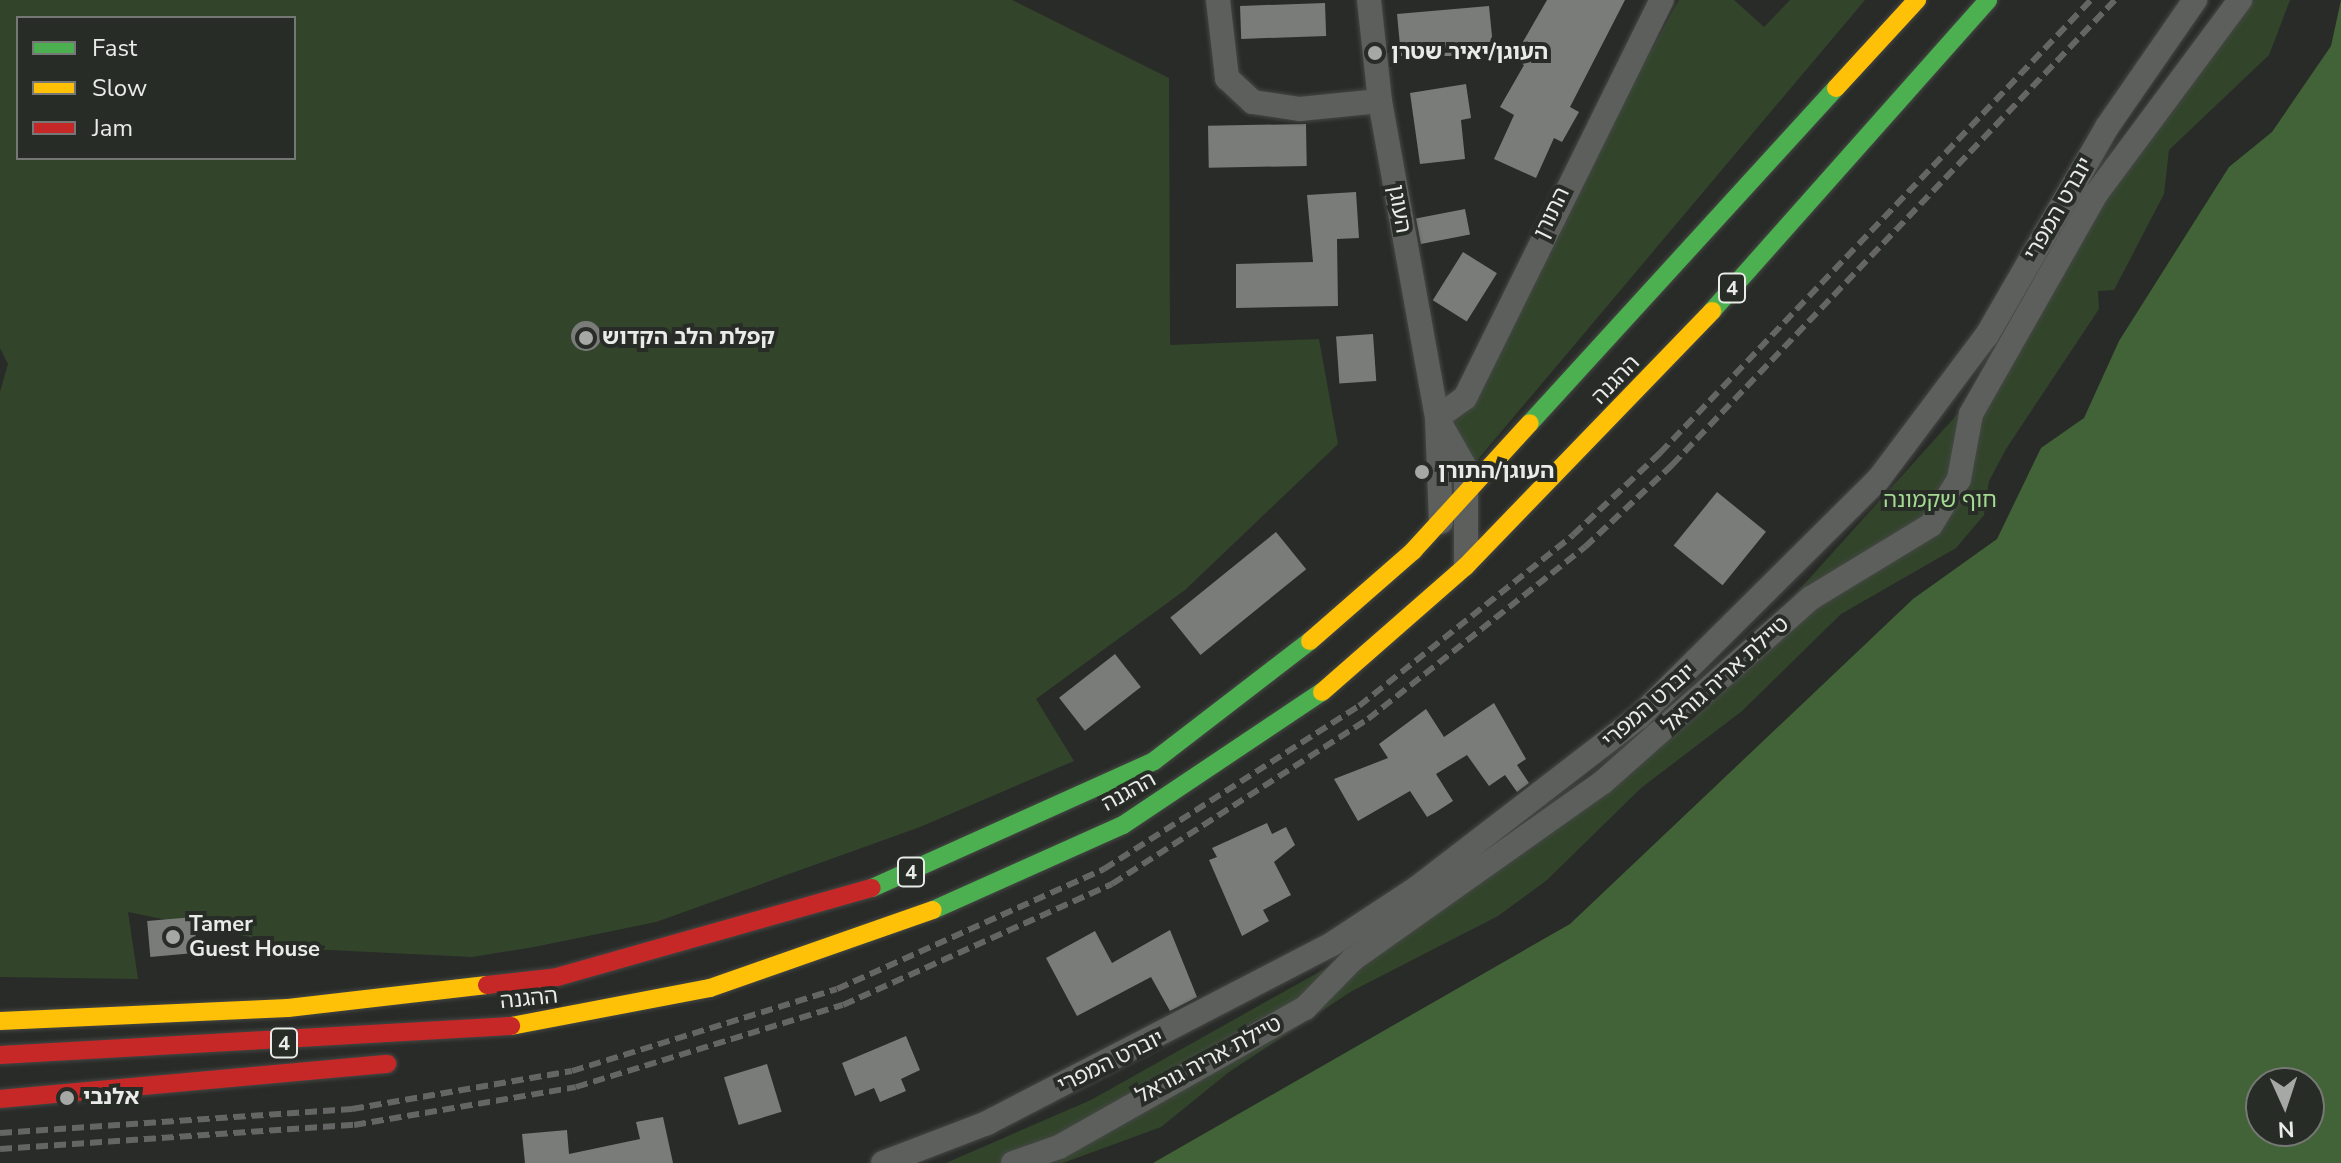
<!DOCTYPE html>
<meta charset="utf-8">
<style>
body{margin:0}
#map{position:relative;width:2341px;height:1163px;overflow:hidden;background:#292b28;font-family:"Nunito Sans","Noto Sans Hebrew",sans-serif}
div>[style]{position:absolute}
.green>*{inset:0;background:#32452b}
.water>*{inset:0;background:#426337}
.building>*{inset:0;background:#7a7c79;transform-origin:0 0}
.round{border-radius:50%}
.roads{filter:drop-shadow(0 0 2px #454744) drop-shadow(0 0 2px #454744)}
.street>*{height:24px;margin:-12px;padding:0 12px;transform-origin:12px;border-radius:12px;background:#5d5f5d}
.fast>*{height:18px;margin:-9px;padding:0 9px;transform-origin:9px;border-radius:9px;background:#4caf50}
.slow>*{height:18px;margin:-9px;padding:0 9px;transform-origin:9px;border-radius:9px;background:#ffc107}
.jam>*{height:18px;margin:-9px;padding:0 9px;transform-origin:9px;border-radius:9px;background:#c62828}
.rail>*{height:6px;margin-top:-3px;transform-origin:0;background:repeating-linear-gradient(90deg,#646564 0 12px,transparent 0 18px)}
.dots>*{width:22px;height:22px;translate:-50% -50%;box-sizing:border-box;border:4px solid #282c27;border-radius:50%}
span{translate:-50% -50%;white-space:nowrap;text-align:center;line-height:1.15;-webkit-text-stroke:8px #282c27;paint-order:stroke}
.shield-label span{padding:2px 6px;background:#282c27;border:2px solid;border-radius:6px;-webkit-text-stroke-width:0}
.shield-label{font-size:20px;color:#e8ebe7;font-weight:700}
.poi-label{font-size:22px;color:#e8ebe7;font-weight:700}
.left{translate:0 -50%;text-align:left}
.street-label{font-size:22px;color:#e8ebe7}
.park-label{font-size:22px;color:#a4da92}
.legend{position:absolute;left:16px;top:16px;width:280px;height:144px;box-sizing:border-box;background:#282c27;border:2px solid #757874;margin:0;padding:10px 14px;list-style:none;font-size:24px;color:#e8ebe7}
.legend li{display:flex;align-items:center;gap:16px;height:40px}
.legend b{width:40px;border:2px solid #757874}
.north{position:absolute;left:2245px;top:1067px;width:80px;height:80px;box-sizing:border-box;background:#282c27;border:2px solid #757874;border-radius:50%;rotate:177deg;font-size:22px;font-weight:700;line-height:32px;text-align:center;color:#e8ebe7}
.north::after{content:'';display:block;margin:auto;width:28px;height:36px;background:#a5a8a4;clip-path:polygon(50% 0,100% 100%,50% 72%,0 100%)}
</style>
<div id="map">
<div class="green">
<i style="clip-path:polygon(evenodd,0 0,1012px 0,1169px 78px,1170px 345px,1319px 339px,1338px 444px,1185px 590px,1036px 699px,1074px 761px,920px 827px,656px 922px,534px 947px,472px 957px,309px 949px,128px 912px,138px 979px,0 977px,0 392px,8px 364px,0 348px,0 0,18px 18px,294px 18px,294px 158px,18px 158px,18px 18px)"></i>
<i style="clip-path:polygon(1679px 0,1734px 0,1764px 27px,1790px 0,1865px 0,1474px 464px,1446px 421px)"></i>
<i style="clip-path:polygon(2231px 0,2290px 0,2269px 55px,2169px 150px,2164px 194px,2114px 290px,2098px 291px,2099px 309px,2006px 449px,1989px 481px,1984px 515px,1956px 548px,1841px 614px,1742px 711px,1641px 788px,1547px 880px,1498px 916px,1352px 991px,1229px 1072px,1161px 1127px,1063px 1163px,946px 1163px,1091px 1100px,1335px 963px,1558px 810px,1745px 650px,1963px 408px)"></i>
</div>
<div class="water">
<i style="clip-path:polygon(evenodd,2341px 0,2341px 1163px,1153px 1163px,1570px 924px,1913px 599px,1997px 539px,2041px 448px,2084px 418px,2119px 341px,2229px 167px,2272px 132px,2331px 46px,2341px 0,2261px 1083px,2309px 1083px,2309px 1131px,2261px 1131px,2261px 1083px)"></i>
</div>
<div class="building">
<i style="clip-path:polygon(1547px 0,1625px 0,1570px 107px,1579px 112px,1562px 142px,1554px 138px,1536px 178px,1494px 159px,1514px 115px,1500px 107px,1524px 65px,1513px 59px)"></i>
<i style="left:1325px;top:3px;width:33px;height:85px;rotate:88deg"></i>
<i style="clip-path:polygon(1489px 6px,1494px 56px,1401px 56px,1397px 14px)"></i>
<i style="clip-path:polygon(1466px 84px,1471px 118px,1461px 120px,1465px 159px,1420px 164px,1410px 93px)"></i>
<i style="left:1306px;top:124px;width:42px;height:98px;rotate:89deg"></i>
<i style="clip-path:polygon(1356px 192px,1359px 238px,1337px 239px,1338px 306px,1236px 308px,1236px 264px,1313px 262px,1307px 195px)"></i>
<i style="left:1465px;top:209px;width:26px;height:50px;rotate:79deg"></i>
<i style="left:1463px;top:252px;width:40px;height:57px;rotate:32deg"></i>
<i class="round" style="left:571px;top:321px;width:30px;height:30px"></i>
<i style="left:1373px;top:334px;width:47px;height:37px;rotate:86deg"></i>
<i style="left:1717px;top:492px;width:63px;height:69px;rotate:39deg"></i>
<i style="left:1276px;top:532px;width:48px;height:136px;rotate:51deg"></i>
<i style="left:1115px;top:654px;width:42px;height:71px;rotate:52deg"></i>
<i style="clip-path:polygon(1494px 703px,1526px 759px,1517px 765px,1529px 783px,1517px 792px,1505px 775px,1489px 786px,1467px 755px,1436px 774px,1453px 801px,1436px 812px,1427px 817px,1410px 791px,1358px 821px,1334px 779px,1388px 758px,1379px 744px,1426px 709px,1444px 737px)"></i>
<i style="clip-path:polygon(1267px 823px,1272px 834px,1286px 827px,1295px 845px,1274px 862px,1291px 895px,1263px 910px,1269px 921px,1242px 936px,1209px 860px,1217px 857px,1212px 848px)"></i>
<i style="left:194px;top:917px;width:36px;height:47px;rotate:85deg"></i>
<i style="clip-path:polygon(1170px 930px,1197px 997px,1170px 1011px,1151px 977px,1077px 1016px,1046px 958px,1095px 931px,1112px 963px)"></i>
<i style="clip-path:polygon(906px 1036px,920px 1070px,901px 1079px,906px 1091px,880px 1102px,874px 1088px,855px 1096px,842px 1063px)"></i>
<i style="left:767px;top:1064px;width:50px;height:45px;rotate:73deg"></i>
<i style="clip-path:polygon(663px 1117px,673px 1163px,525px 1163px,522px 1134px,567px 1130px,569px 1154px,640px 1139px,636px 1122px)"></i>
</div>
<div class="roads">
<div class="street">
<i style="left:1218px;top:0;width:79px;rotate:83.4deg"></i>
<i style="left:1227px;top:78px;width:35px;rotate:43deg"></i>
<i style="left:1253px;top:102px;width:48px;rotate:8.5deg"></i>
<i style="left:1300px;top:109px;width:80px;rotate:-5.7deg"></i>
<i style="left:1369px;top:0;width:102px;rotate:83.8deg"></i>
<i style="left:1380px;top:101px;width:322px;rotate:79.8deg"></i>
<i style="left:1437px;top:418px;width:104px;rotate:87.8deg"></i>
<i style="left:1437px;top:418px;width:34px;rotate:-36deg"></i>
<i style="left:1465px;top:398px;width:444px;rotate:-63.7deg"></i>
<i style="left:1437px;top:418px;width:59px;rotate:60.4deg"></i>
<i style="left:1466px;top:469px;width:93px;rotate:90deg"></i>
<i style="left:883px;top:1163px;width:111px;rotate:-21deg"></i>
<i style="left:987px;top:1123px;width:389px;rotate:-27.4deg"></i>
<i style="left:1332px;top:944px;width:102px;rotate:-33.4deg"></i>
<i style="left:1417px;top:888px;width:280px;rotate:-37.6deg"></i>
<i style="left:1639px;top:717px;width:337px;rotate:-44.8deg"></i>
<i style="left:1878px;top:480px;width:181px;rotate:-53.1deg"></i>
<i style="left:1987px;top:335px;width:240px;rotate:-60deg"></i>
<i style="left:2107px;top:127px;width:155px;rotate:-55.3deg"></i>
<i style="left:1013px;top:1163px;width:49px;rotate:-19.2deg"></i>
<i style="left:1059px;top:1147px;width:283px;rotate:-29.5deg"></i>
<i style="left:1305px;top:1008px;width:69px;rotate:-45.6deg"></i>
<i style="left:1353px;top:959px;width:306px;rotate:-35.3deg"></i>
<i style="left:1603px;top:782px;width:278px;rotate:-41.5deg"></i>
<i style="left:1811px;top:598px;width:140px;rotate:-31.3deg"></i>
<i style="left:1931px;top:525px;width:54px;rotate:-58.7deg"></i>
<i style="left:1959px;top:479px;width:66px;rotate:-79.5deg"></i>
<i style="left:1971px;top:414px;width:253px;rotate:-60.4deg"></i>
<i style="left:2096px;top:194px;width:242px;rotate:-53.4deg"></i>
</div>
<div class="fast">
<i style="left:1712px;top:311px;width:416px;rotate:-48.4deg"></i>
<i style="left:1530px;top:423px;width:454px;rotate:-47.6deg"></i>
<i style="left:872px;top:888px;width:309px;rotate:-24.2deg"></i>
<i style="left:1154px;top:761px;width:197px;rotate:-37.6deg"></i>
<i style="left:933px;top:910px;width:208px;rotate:-24.1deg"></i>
<i style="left:1123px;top:825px;width:239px;rotate:-33.8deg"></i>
</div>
<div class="slow">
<i style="left:1836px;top:88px;width:120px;rotate:-47.4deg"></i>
<i style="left:1310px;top:641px;width:137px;rotate:-41.1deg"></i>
<i style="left:1413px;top:551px;width:173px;rotate:-47.6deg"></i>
<i style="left:1322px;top:692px;width:190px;rotate:-41.2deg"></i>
<i style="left:1465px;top:567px;width:356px;rotate:-46deg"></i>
<i style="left:0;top:1021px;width:288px;rotate:-2.6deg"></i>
<i style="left:288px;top:1008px;width:200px;rotate:-6.6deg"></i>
<i style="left:511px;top:1026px;width:203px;rotate:-10.8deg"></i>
<i style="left:710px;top:988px;width:236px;rotate:-19.3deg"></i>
</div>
<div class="jam">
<i style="left:487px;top:985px;width:70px;rotate:-6.5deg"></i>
<i style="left:557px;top:977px;width:327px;rotate:-15.8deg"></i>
<i style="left:0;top:1055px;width:512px;rotate:-3.25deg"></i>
<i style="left:0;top:1099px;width:389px;rotate:-5.2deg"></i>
</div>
</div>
<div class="rail">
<i style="left:0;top:1133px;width:353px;rotate:-3.9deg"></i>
<i style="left:352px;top:1109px;width:223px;rotate:-9.8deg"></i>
<i style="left:572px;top:1071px;width:277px;rotate:-17.2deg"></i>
<i style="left:837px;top:989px;width:293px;rotate:-24.2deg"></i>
<i style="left:1104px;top:869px;width:303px;rotate:-32.6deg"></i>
<i style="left:1359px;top:706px;width:274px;rotate:-38.6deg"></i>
<i style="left:1573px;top:535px;width:120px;rotate:-43.3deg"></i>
<i style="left:1660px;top:453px;width:625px;rotate:-46.43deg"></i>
<i style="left:0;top:1149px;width:355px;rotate:-3.9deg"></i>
<i style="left:354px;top:1125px;width:225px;rotate:-9.7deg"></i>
<i style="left:576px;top:1087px;width:279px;rotate:-17.1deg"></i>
<i style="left:843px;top:1005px;width:295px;rotate:-24.2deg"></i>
<i style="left:1112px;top:884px;width:305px;rotate:-32.8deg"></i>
<i style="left:1368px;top:719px;width:277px;rotate:-38.4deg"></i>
<i style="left:1585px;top:547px;width:120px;rotate:-43.3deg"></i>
<i style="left:1672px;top:465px;width:642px;rotate:-46.39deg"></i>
</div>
<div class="dots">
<i style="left:1375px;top:53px;background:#a5a8a4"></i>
<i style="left:586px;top:338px;background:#a5a8a4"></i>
<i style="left:1422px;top:472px;background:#a5a8a4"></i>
<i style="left:173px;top:937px;background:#a5a8a4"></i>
<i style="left:67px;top:1098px;background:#a5a8a4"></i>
</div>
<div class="shield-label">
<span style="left:1732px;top:288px">4</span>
<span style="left:911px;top:872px">4</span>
<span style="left:284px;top:1043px">4</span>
</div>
<div class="poi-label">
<span class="left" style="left:1391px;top:53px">העוגן/יאיר שטרן</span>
<span class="left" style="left:602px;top:338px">קפלת הלב הקדוש</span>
<span class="left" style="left:1438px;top:472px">העוגן/התורן</span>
<span class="left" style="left:189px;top:937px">Tamer<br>Guest House</span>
<span class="left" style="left:83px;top:1098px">אלנבי</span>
</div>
<div class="street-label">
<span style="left:1399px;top:209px;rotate:80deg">העוגן</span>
<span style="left:2059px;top:209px;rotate:-60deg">יוברט המפרי</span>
<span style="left:1552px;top:213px;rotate:-64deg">התורן</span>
<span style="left:1616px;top:380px;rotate:-46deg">ההגנה</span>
<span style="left:1726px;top:675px;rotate:-42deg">טיילת אריה גוראל</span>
<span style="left:1649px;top:706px;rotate:-41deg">יוברט המפרי</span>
<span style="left:1129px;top:792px;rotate:-29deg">ההגנה</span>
<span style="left:529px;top:999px;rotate:-6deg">ההגנה</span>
<span style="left:1209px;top:1060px;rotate:-28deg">טיילת אריה גוראל</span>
<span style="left:1111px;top:1062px;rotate:-26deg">יוברט המפרי</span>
</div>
<div class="park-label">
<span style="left:1940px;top:501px">חוף שקמונה</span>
</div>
<ul class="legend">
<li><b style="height:10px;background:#4caf50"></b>Fast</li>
<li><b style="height:10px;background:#ffc107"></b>Slow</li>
<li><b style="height:10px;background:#c62828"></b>Jam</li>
</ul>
<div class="north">N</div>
</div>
